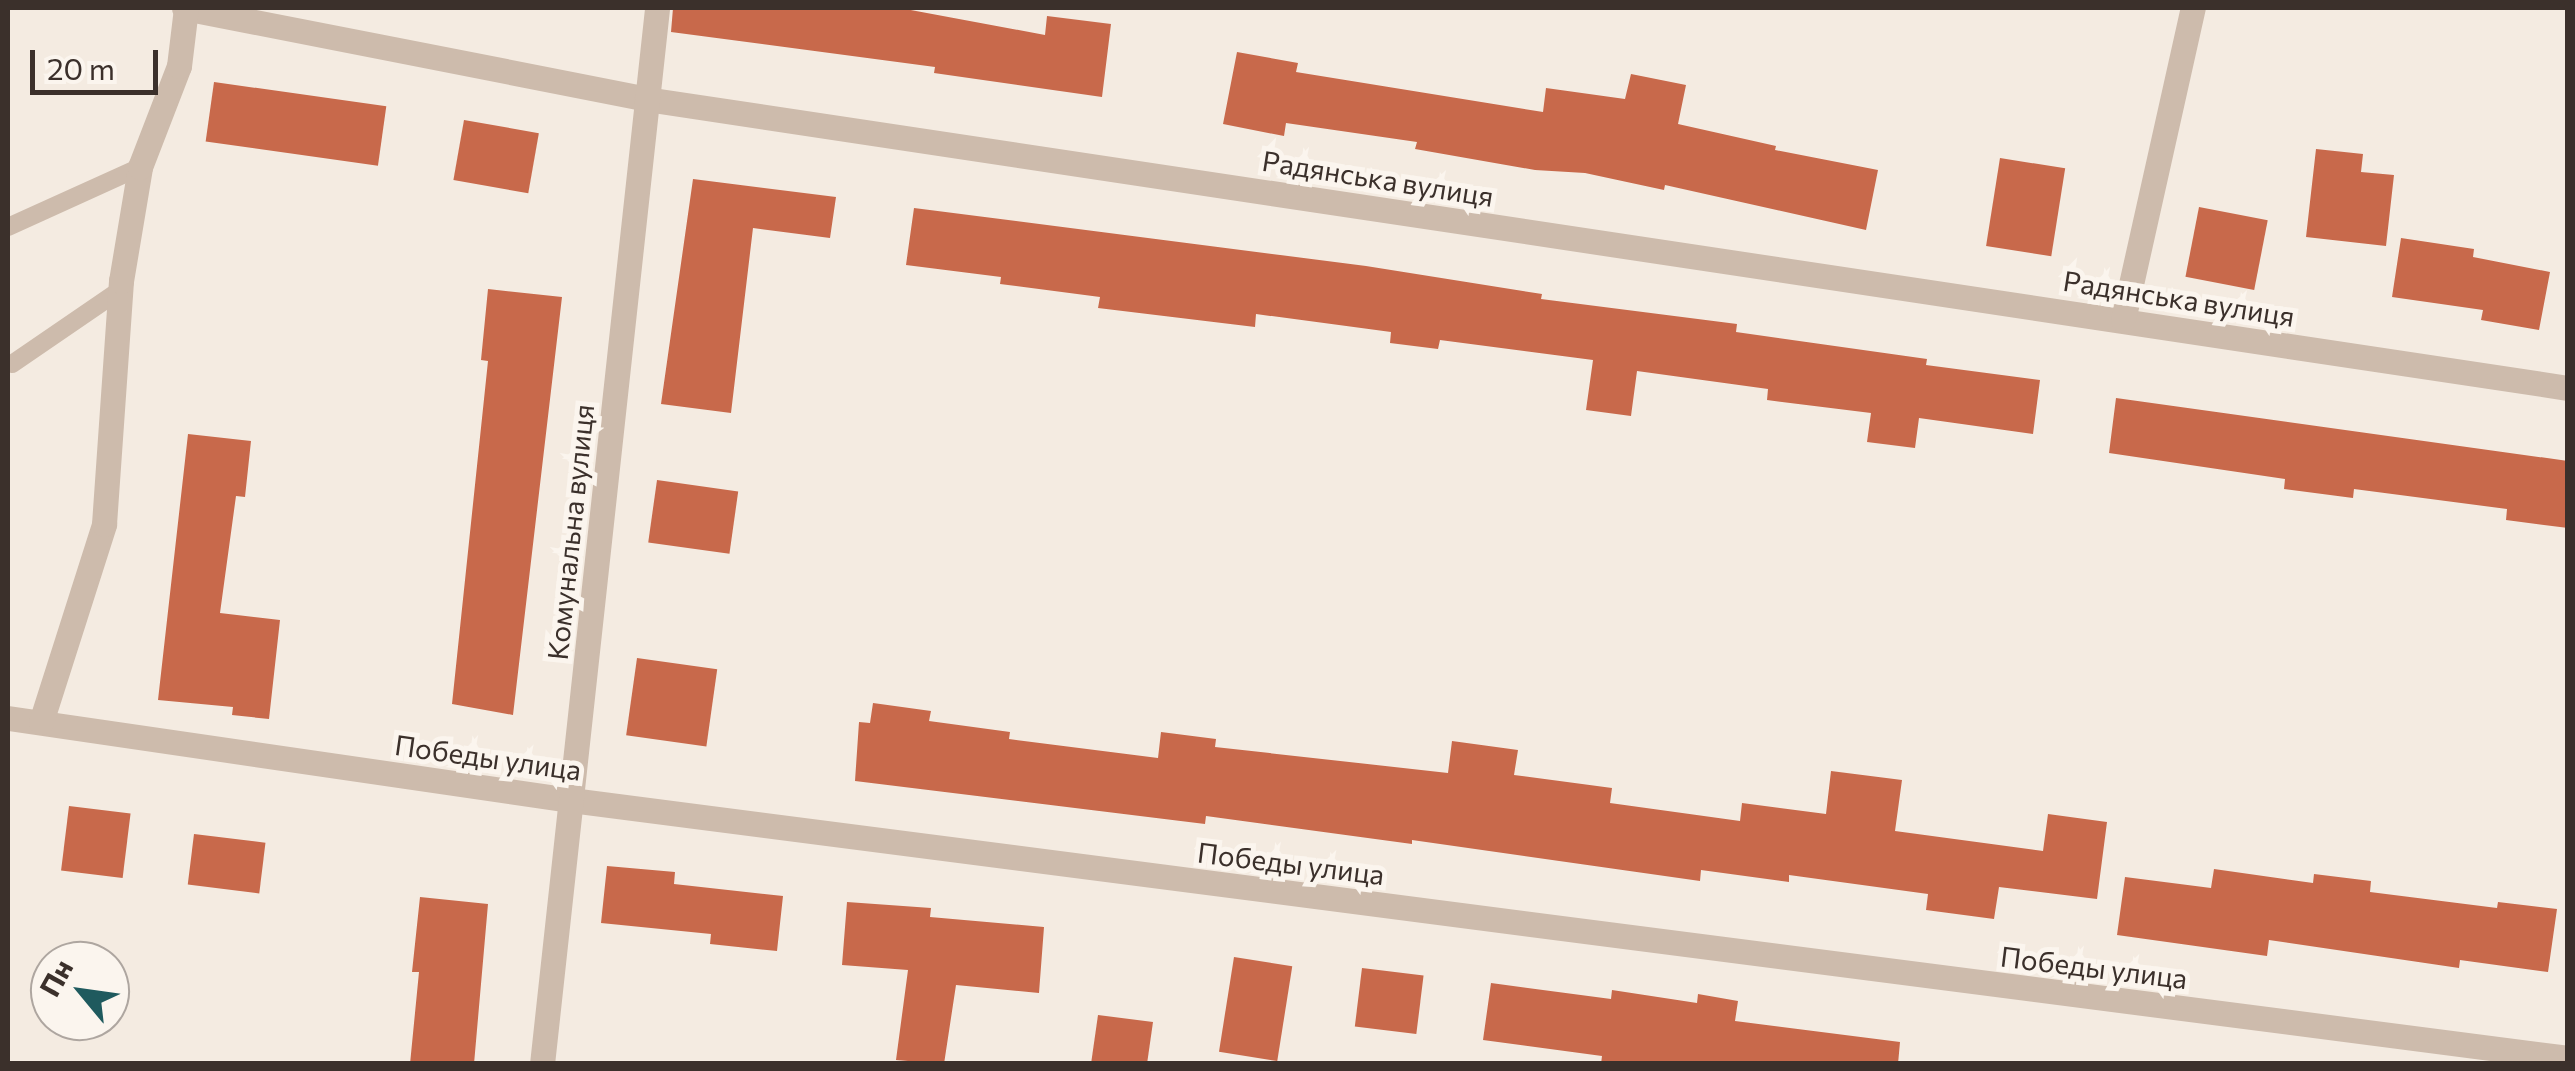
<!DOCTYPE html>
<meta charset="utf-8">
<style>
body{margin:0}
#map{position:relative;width:2575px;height:1071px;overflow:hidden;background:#f4ebe1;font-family:Commissioner,sans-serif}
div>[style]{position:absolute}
.building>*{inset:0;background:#c8694b;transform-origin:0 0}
.service>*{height:18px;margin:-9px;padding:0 9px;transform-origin:9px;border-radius:9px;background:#cdbbac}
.minor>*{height:25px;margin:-12.5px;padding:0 12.5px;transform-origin:12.5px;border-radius:12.5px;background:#cdbbac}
span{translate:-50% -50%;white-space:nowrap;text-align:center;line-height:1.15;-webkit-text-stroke:10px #fbf5ee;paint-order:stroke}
.street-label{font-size:28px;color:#3b302b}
.frame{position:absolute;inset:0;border:10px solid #3b302b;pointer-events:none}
.north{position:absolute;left:30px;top:941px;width:100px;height:100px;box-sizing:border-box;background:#fbf5ee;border:2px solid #aea6a0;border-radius:50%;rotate:299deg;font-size:28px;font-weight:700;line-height:40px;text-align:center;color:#3b302b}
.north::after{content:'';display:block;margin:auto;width:35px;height:45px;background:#1f5a5e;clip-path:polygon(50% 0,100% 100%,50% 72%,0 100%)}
.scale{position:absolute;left:30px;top:50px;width:128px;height:45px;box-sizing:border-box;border:5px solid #3b302b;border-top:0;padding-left:12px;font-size:30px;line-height:35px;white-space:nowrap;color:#3b302b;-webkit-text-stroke:8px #fbf5ee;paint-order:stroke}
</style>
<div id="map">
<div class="building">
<i style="clip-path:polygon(673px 8px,900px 8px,1045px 35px,1047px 16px,1111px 24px,1102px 97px,934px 73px,935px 67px,671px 32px)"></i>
<i style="clip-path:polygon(1237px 52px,1298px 63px,1296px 72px,1543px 112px,1546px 88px,1625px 99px,1631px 74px,1686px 85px,1678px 124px,1776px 146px,1775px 150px,1878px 170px,1866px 230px,1665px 185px,1664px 190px,1585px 173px,1535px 170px,1415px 149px,1417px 142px,1286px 123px,1284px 136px,1223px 124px)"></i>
<i style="left:214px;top:82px;width:174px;height:60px;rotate:8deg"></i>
<i style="left:464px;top:120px;width:76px;height:61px;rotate:10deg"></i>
<i style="clip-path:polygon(2316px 149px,2363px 154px,2361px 172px,2394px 175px,2386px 246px,2306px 237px)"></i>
<i style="left:2000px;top:158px;width:66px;height:89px;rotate:9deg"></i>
<i style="clip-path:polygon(693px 179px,836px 197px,830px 238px,753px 228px,731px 413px,661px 404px)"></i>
<i style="left:2199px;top:207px;width:70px;height:71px;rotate:11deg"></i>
<i style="clip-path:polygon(914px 208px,1366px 266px,1542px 294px,1541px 299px,1737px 324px,1736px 332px,1927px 359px,1926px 365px,2040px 380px,2033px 434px,1919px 418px,1915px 448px,1867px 442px,1871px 413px,1767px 400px,1768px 389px,1637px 371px,1631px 416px,1586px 410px,1593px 360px,1440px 340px,1438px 349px,1390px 343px,1391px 332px,1256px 314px,1255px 327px,1098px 308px,1100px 297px,1000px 284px,1001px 277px,906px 265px)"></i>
<i style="clip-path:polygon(2401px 238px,2474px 249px,2473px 257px,2550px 272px,2539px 330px,2481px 320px,2483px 310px,2392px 297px)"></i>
<i style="clip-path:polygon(488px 289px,562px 297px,513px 715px,452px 704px,488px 361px,481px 360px)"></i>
<i style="clip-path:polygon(2116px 398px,2568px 461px,2568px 528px,2506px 520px,2507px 509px,2354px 489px,2353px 498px,2284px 489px,2285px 479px,2109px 453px)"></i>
<i style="clip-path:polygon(188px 434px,251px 441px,245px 497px,236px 496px,220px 613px,280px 620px,269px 719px,232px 715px,233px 707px,158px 700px)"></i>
<i style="left:657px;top:480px;width:82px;height:63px;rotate:8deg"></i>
<i style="left:637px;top:658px;width:81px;height:78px;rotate:8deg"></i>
<i style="clip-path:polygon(873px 703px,931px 711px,929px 721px,1010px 732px,1009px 739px,1158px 758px,1161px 732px,1216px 739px,1215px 747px,1448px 773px,1452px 741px,1518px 750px,1514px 775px,1612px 788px,1610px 803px,1740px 821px,1742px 803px,1826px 814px,1831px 771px,1902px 780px,1895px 831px,2043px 851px,2048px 814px,2107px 822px,2097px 899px,1999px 887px,1994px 919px,1926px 910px,1928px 894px,1789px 875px,1789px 882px,1701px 870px,1700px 881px,1412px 840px,1412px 844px,1206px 816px,1205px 824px,855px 781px,859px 722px,870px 723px)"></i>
<i style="left:69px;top:806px;width:62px;height:65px;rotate:7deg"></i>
<i style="left:194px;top:834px;width:72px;height:51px;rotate:7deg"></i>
<i style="clip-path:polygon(607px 866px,675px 872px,674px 884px,783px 896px,777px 951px,710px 944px,711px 934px,601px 923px)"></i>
<i style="clip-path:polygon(2214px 869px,2313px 883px,2314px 874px,2371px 881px,2370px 892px,2497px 908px,2498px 902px,2557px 909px,2548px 972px,2460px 960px,2459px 968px,2269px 940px,2267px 956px,2117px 935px,2125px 877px,2211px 888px)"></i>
<i style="clip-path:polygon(420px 897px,488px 904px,474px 1064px,410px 1064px,419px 972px,412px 972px)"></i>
<i style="clip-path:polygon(847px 902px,931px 908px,930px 917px,1044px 927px,1039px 993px,956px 985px,944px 1064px,896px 1060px,908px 970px,842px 965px)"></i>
<i style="left:1234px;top:957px;width:59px;height:96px;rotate:9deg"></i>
<i style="left:1362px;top:968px;width:62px;height:59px;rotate:7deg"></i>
<i style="clip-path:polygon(1491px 983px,1611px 999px,1612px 990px,1697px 1003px,1698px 994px,1738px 1001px,1735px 1021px,1900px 1042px,1898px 1064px,1601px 1064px,1602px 1056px,1483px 1040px)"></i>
<i style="clip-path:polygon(1098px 1015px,1153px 1022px,1147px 1064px,1091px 1064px)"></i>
</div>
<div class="service">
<i style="left:8px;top:227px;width:145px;rotate:-24.4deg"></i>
<i style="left:12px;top:364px;width:131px;rotate:-34.4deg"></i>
</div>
<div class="minor">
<i style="left:184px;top:8px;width:471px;rotate:11.1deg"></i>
<i style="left:646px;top:99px;width:1944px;rotate:8.55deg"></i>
<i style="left:2123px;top:320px;width:320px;rotate:-77.4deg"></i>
<i style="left:8px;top:718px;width:569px;rotate:8.29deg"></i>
<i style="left:571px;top:800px;width:2014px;rotate:7.36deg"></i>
<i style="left:41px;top:722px;width:208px;rotate:-72.3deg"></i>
<i style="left:104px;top:524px;width:244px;rotate:-86deg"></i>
<i style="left:121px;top:281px;width:116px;rotate:-80.5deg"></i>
<i style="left:140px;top:167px;width:108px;rotate:-68.9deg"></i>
<i style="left:179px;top:66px;width:58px;rotate:-83.1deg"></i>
<i style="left:542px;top:1064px;width:1062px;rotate:-83.78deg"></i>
</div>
<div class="street-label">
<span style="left:1378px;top:178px;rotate:9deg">Радянська вулиця</span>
<span style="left:2179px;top:298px;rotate:9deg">Радянська вулиця</span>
<span style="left:570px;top:532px;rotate:-84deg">Комунальна вулиця</span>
<span style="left:488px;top:757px;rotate:8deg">Победы улица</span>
<span style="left:1291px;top:863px;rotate:7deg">Победы улица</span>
<span style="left:2094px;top:967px;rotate:7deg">Победы улица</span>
</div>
<div class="frame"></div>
<div class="north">Пн</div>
<div class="scale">20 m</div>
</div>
